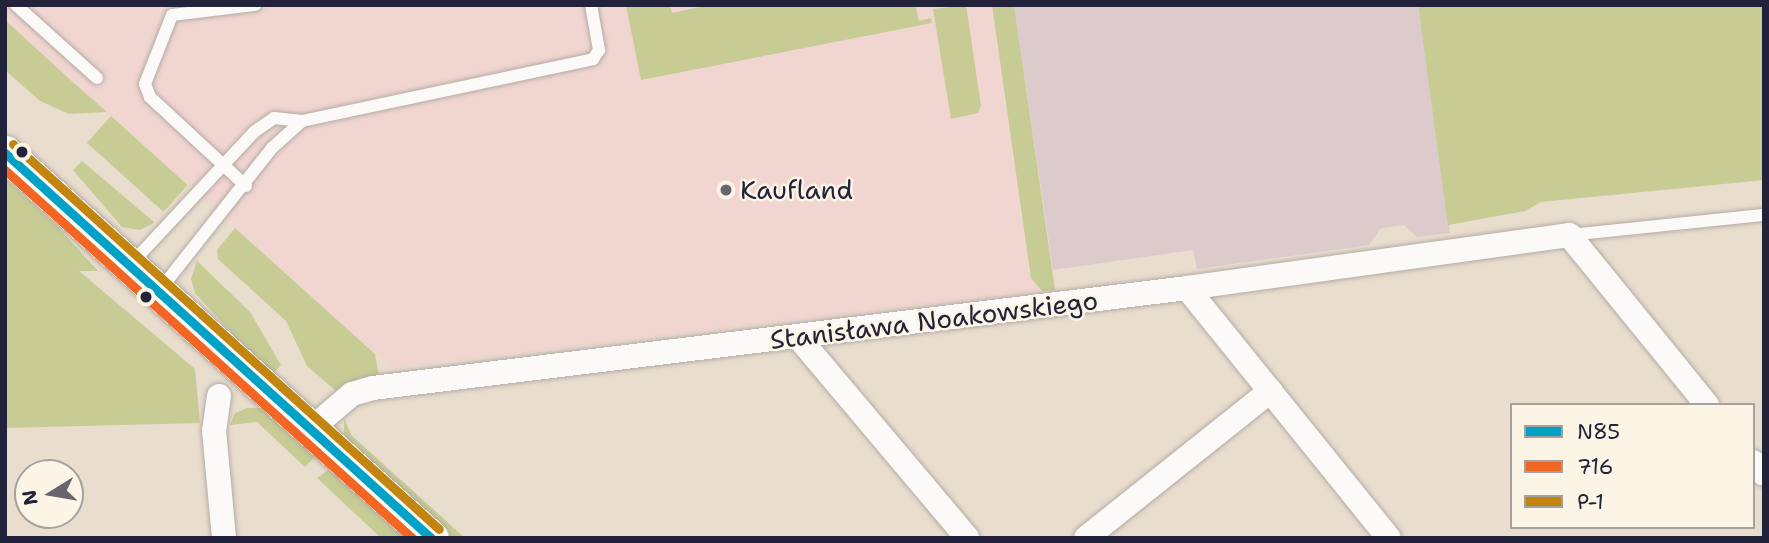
<!DOCTYPE html>
<meta charset="utf-8">
<style>
body{margin:0}
#map{position:relative;width:1769px;height:543px;overflow:hidden;background:#e9ddce;font-family:"Shantell Sans",sans-serif}
div>[style]{position:absolute}
.built>*{inset:0;background:#f1d5d0}
.industrial>*{inset:0;background:#dccbca}
.green>*{inset:0;background:#c6cc94;transform-origin:0 0}
.roads{filter:drop-shadow(0 0 2px #b3aca5) drop-shadow(0 0 2px #b3aca5)}
.lane>*{height:12px;margin:-6px;padding:0 6px;transform-origin:6px;border-radius:6px;background:#fcfaf8}
.street>*{height:24px;margin:-12px;padding:0 12px;transform-origin:12px;border-radius:12px;background:#fcfaf8}
.secondary>*{height:35px;margin:-17.5px;padding:0 17.5px;transform-origin:17.5px;border-radius:17.5px;background:#fcfaf8}
.bus-1>*{height:9px;margin:-4.5px;padding:0 4.5px;transform-origin:4.5px;border-radius:4.5px;background:#02a2c7}
.bus-2>*{height:9px;margin:-4.5px;padding:0 4.5px;transform-origin:4.5px;border-radius:4.5px;background:#f26522}
.bus-3>*{height:9px;margin:-4.5px;padding:0 4.5px;transform-origin:4.5px;border-radius:4.5px;background:#c2850f}
.dots>*{width:19px;height:19px;translate:-50% -50%;box-sizing:border-box;border:4px solid #fcf5e5;border-radius:50%}
span{translate:-50% -50%;white-space:nowrap;text-align:center;line-height:1.15;-webkit-text-stroke:5px #fcf5e5;paint-order:stroke}
.poi-label{font-size:26px;color:#22223b}
.left{translate:0 -50%;text-align:left}
.street-label{font-size:26px;color:#22223b}
.frame{position:absolute;inset:0;border:7px solid #22223b;pointer-events:none}
.legend{position:absolute;left:1510px;top:403px;width:245px;height:126px;box-sizing:border-box;background:#fcf5e5;border:2px solid #a5a1a1;margin:0;padding:9px 12px;list-style:none;font-size:21px;color:#22223b}
.legend li{display:flex;align-items:center;gap:14px;height:35px}
.legend b{width:35px;border:2px solid #a5a1a1}
.north{position:absolute;left:14px;top:459px;width:70px;height:70px;box-sizing:border-box;background:#fcf5e5;border:2px solid #a5a1a1;border-radius:50%;rotate:259deg;font-size:19px;font-weight:700;line-height:28px;text-align:center;color:#22223b}
.north::after{content:'';display:block;margin:auto;width:24px;height:32px;background:#68636e;clip-path:polygon(50% 0,100% 100%,50% 72%,0 100%)}
</style>
<div id="map">
<div class="built">
<i style="clip-path:polygon(5px 5px,1014px 5px,1055px 290px,391px 368px,5px 20px)"></i>
</div>
<div class="industrial">
<i style="clip-path:polygon(1014px 5px,1418px 5px,1450px 233px,1417px 237px,1404px 225px,1381px 228px,1369px 245px,1197px 269px,1193px 250px,1053px 270px)"></i>
</div>
<div class="green">
<i style="clip-path:polygon(626px 5px,670px 5px,672px 13px,709px 5px,915px 5px,919px 21px,931px 18px,932px 23px,641px 80px)"></i>
<i style="clip-path:polygon(966px 5px,981px 106px,978px 113px,951px 119px,933px 9px)"></i>
<i style="clip-path:polygon(992px 5px,1014px 5px,1055px 290px,1042px 291px,1031px 278px)"></i>
<i style="clip-path:polygon(1418px 5px,1764px 5px,1764px 180px,1541px 202px,1525px 211px,1448px 225px)"></i>
<i style="clip-path:polygon(5px 20px,75px 84px,107px 112px,69px 114px,40px 101px,5px 70px)"></i>
<i style="left:111px;top:116px;width:103px;height:36px;rotate:42deg"></i>
<i style="clip-path:polygon(82px 161px,154px 222px,154px 223px,140px 230px,122px 227px,73px 170px)"></i>
<i style="clip-path:polygon(5px 179px,57px 226px,98px 271px,79px 271px,195px 369px,200px 423px,5px 428px)"></i>
<i style="clip-path:polygon(235px 228px,375px 354px,379px 376px,360px 378px,336px 391px,307px 366px,286px 321px,218px 259px,217px 250px)"></i>
<i style="clip-path:polygon(197px 261px,250px 312px,281px 365px,271px 376px,195px 293px,191px 279px)"></i>
<i style="clip-path:polygon(247px 408px,261px 408px,316px 451px,315px 457px,305px 467px,257px 422px,230px 425px,235px 413px)"></i>
<i style="clip-path:polygon(344px 418px,352px 436px,465px 538px,451px 538px,344px 438px)"></i>
<i style="clip-path:polygon(334px 466px,413px 538px,381px 538px,317px 478px)"></i>
</div>
<div class="roads">
<div class="lane">
<i style="left:16px;top:5px;width:109px;rotate:42deg"></i>
<i style="left:246px;top:186px;width:131px;rotate:-137.2deg"></i>
<i style="left:150px;top:97px;width:14px;rotate:-111deg"></i>
<i style="left:145px;top:84px;width:74px;rotate:-68.6deg"></i>
<i style="left:172px;top:15px;width:84px;rotate:-6.9deg"></i>
<i style="left:1569px;top:235px;width:196px;rotate:-5.9deg"></i>
<i style="left:131px;top:264px;width:180px;rotate:-47deg"></i>
<i style="left:254px;top:132px;width:24px;rotate:-35deg"></i>
<i style="left:274px;top:118px;width:28px;rotate:6deg"></i>
<i style="left:302px;top:121px;width:298px;rotate:-12deg"></i>
<i style="left:593px;top:59px;width:11px;rotate:-56deg"></i>
<i style="left:599px;top:50px;width:46px;rotate:-100.1deg"></i>
<i style="left:159px;top:291px;width:182px;rotate:-51.7deg"></i>
<i style="left:272px;top:148px;width:40px;rotate:-42deg"></i>
</div>
<div class="street">
<i style="left:1187px;top:288px;width:321px;rotate:51.1deg"></i>
<i style="left:798px;top:337px;width:263px;rotate:49.9deg"></i>
<i style="left:219px;top:396px;width:34px;rotate:98deg"></i>
<i style="left:214px;top:430px;width:108px;rotate:84.7deg"></i>
<i style="left:311px;top:429px;width:54px;rotate:-40.5deg"></i>
<i style="left:352px;top:394px;width:22px;rotate:-16deg"></i>
<i style="left:373px;top:388px;width:820px;rotate:-7deg"></i>
<i style="left:1187px;top:288px;width:386px;rotate:-7.9deg"></i>
<i style="left:1569px;top:235px;width:219px;rotate:50.9deg"></i>
<i style="left:1753px;top:462px;width:16px;rotate:47deg"></i>
<i style="left:1086px;top:538px;width:236px;rotate:-38.6deg"></i>
</div>
<div class="secondary">
<i style="left:5px;top:153px;width:574px;rotate:42.11deg"></i>
</div>
</div>
<div class="bus-1">
<i style="left:5px;top:153px;width:574px;rotate:42.11deg"></i>
</div>
<div class="bus-2">
<i style="left:5px;top:170px;width:549px;rotate:42.12deg"></i>
</div>
<div class="bus-3">
<i style="left:13px;top:144px;width:574px;rotate:42.11deg"></i>
</div>
<div class="dots">
<i style="left:22px;top:152px;background:#22223b"></i>
<i style="left:726px;top:190px;background:#68636e"></i>
<i style="left:146px;top:297px;background:#22223b"></i>
</div>
<div class="poi-label">
<span class="left" style="left:740px;top:190px">Kaufland</span>
</div>
<div class="street-label">
<span style="left:934px;top:320px;rotate:-7deg">Stanisława Noakowskiego</span>
</div>
<div class="frame"></div>
<ul class="legend">
<li><b style="height:9px;background:#02a2c7"></b>N85</li>
<li><b style="height:9px;background:#f26522"></b>716</li>
<li><b style="height:9px;background:#c2850f"></b>P-1</li>
</ul>
<div class="north">N</div>
</div>
